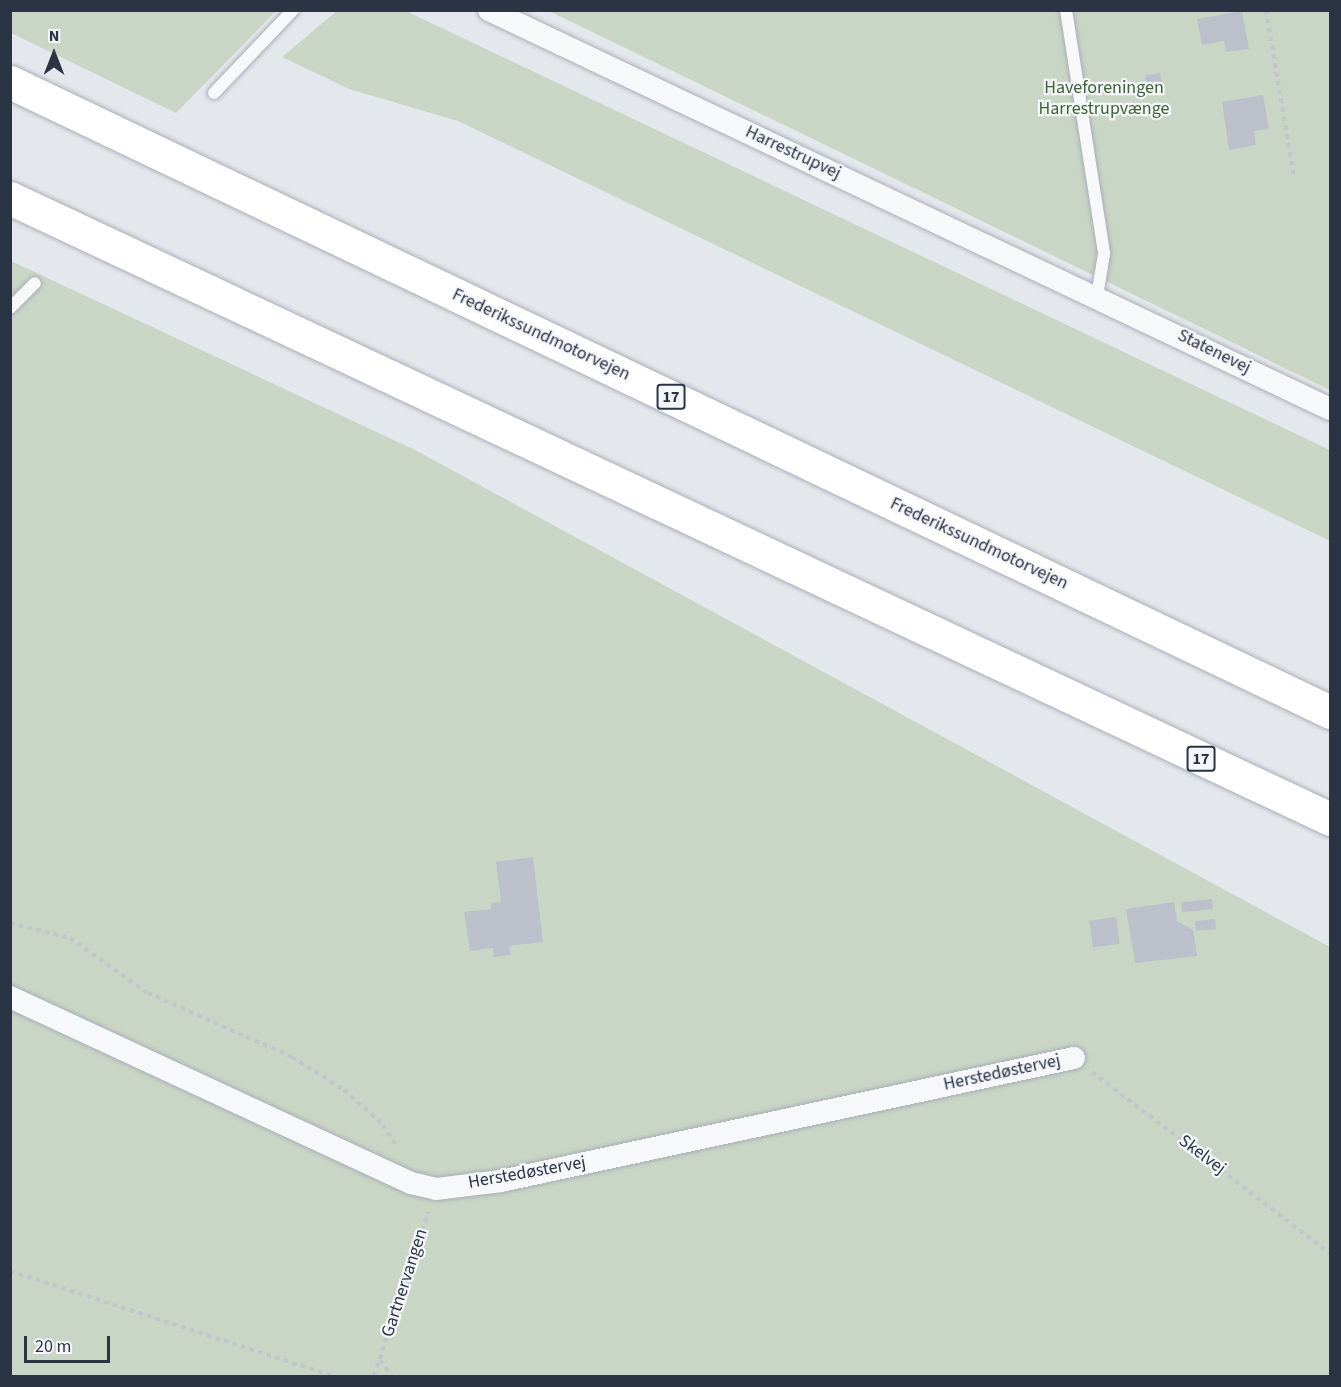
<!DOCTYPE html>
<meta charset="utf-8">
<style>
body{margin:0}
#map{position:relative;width:1341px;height:1387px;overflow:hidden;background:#e4e7ec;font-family:"Source Sans 3",sans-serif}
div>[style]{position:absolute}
.green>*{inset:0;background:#c9d6c5}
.building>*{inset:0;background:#bbc0ca;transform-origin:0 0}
.path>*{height:4px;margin-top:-2px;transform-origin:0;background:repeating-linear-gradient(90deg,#c2c5cb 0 4.5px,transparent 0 9px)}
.roads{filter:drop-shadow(0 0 2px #a9aeb7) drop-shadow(0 0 2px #a9aeb7)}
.lane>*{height:12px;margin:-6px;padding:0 6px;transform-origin:6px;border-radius:6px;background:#f7f8fa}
.street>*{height:22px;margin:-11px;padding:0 11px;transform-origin:11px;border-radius:11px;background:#f7f8fa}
.highway>*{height:33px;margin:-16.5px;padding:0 16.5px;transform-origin:16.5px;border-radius:16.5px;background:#fff}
span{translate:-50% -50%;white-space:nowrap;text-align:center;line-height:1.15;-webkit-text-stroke:4.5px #f4f6f9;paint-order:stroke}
.shield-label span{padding:2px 4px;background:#f4f6f9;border:2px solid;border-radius:4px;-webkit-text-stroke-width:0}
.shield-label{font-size:16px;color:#2b3445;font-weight:700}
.park-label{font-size:18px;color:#3f6138}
.street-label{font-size:18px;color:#2b3445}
.frame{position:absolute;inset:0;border:12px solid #2b3445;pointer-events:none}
.north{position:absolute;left:24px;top:24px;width:60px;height:60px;-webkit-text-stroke:4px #f4f6f9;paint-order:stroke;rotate:0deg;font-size:16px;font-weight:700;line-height:24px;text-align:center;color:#2b3445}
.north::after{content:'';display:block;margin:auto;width:21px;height:27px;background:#2b3445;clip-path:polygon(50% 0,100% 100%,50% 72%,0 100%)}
.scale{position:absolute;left:24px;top:1336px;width:86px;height:27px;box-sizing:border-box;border:3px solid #2b3445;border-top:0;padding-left:8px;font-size:18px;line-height:21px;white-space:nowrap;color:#2b3445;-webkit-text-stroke:4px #f4f6f9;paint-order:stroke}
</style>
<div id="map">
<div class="green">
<i style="clip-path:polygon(338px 10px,408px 12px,1330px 450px,1330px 541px,458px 121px,349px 89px,282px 57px)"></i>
<i style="clip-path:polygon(10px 11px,11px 10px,276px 11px,176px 113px,11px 33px)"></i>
<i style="clip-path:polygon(549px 11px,1330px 11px,1330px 390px)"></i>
<i style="clip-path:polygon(11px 261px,415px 450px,1330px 947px,1330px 1376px,11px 1376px)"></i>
</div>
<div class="building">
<i style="clip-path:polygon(1242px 11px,1249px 49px,1226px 52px,1224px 41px,1202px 45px,1197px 19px)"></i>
<i style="left:1160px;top:73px;width:20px;height:15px;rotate:81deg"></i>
<i style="clip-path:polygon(1263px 95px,1269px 129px,1254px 131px,1256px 145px,1229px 150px,1222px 102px)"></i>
<i style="clip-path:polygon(533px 857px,543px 942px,509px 946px,511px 955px,494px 957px,493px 948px,470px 951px,464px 912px,491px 909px,491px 903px,501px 902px,496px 862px)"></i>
<i style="left:1212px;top:899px;width:10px;height:31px;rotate:84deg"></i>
<i style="clip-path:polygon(1174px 902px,1177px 921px,1193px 930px,1197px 956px,1135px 963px,1126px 909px)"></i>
<i style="left:1116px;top:917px;width:27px;height:27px;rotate:82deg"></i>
<i style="left:1215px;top:919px;width:10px;height:20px;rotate:84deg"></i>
</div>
<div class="path">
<i style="left:1266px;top:10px;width:169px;rotate:80.5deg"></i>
<i style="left:10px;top:923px;width:62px;rotate:14deg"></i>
<i style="left:70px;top:938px;width:95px;rotate:35.2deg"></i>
<i style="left:148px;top:993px;width:158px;rotate:24deg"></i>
<i style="left:292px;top:1057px;width:62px;rotate:32.4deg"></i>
<i style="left:344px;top:1090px;width:52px;rotate:41.9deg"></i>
<i style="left:383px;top:1125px;width:26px;rotate:58deg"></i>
<i style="left:1092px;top:1072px;width:299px;rotate:37.3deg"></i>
<i style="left:10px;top:1271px;width:341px;rotate:18deg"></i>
<i style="left:380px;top:1360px;width:20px;rotate:53deg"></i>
<i style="left:374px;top:1376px;width:173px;rotate:-71.8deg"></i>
</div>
<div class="roads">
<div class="lane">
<i style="left:1066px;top:10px;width:247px;rotate:81.1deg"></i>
<i style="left:1104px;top:254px;width:43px;rotate:99.5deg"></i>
<i style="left:214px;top:93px;width:115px;rotate:-46.4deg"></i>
<i style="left:10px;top:308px;width:35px;rotate:-45deg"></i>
</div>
<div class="street">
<i style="left:489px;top:10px;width:931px;rotate:25.38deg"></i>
<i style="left:10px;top:997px;width:442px;rotate:24.9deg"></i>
<i style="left:411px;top:1183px;width:26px;rotate:13deg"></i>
<i style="left:436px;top:1189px;width:65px;rotate:-7deg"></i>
<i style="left:501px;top:1181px;width:586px;rotate:-12.12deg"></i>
</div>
<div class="highway">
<i style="left:10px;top:82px;width:1463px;rotate:25.51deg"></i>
<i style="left:10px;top:198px;width:1459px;rotate:25.19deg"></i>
</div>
</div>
<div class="shield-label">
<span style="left:671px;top:397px">17</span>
<span style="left:1201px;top:759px">17</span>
</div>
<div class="park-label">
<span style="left:1104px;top:99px">Haveforeningen<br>Harrestrupvænge</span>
</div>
<div class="street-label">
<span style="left:793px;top:153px;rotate:25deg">Harrestrupvej</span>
<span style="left:541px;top:335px;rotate:25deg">Frederikssundmotorvejen</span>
<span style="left:1214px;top:352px;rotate:26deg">Statenevej</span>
<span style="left:979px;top:544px;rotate:25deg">Frederikssundmotorvejen</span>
<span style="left:1002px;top:1073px;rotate:-12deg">Herstedøstervej</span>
<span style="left:1202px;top:1155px;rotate:37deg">Skelvej</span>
<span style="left:527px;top:1173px;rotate:-10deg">Herstedøstervej</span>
<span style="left:405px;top:1283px;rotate:-72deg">Gartnervangen</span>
</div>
<div class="frame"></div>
<div class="north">N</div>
<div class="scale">20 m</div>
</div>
